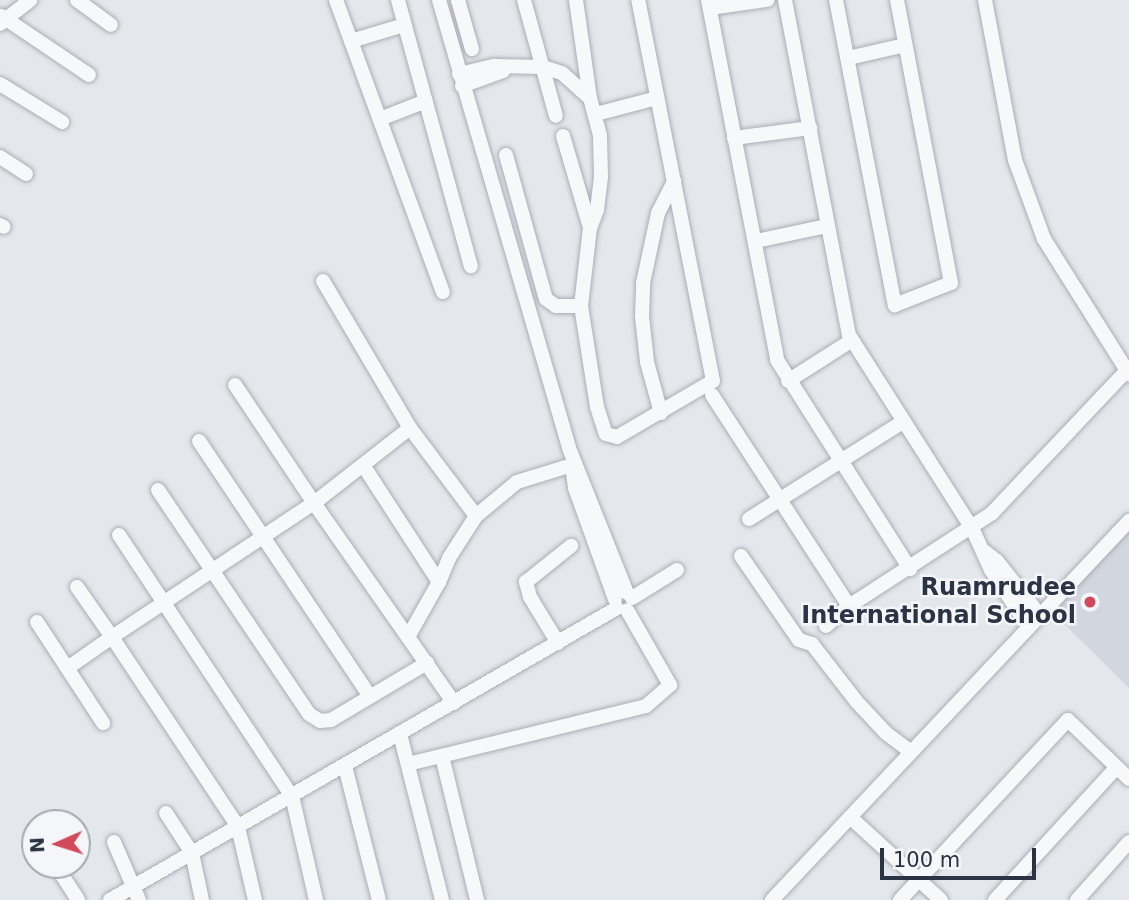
<!DOCTYPE html>
<style>
body{margin:0}
#map{position:relative;width:1129px;height:900px;overflow:hidden;background:#e4e7ec;font-family:"DejaVu Sans",sans-serif}
div>[style]{position:absolute}
.built>*{inset:0;background:#d2d6de}
.roads{filter:drop-shadow(0 0 2px #a9aeb7) drop-shadow(0 0 2px #a9aeb7)}
.minor>*{height:14px;margin:-7px;padding:0 7px;transform-origin:7px;border-radius:7px;background:#f7f8fa}
.dots>*{width:19px;height:19px;translate:-50% -50%;box-sizing:border-box;border:4px solid #f4f6f9;border-radius:50%}
span{translate:-50% -50%;white-space:nowrap;text-align:center;line-height:1.15;-webkit-text-stroke:5px #f4f6f9;paint-order:stroke}
.poi-label{font-size:24px;color:#2b3445;font-weight:700}
.right{translate:-100% -50%;text-align:right}
.north{position:absolute;left:21px;top:809px;width:70px;height:70px;box-sizing:border-box;background:#f4f6f9;border:2px solid #a4a8b1;border-radius:50%;rotate:267deg;font-size:19px;font-weight:700;line-height:28px;text-align:center;color:#2b3445}
.north::after{content:'';display:block;margin:auto;width:24px;height:32px;background:#d1495b;clip-path:polygon(50% 0,100% 100%,50% 72%,0 100%)}
.scale{position:absolute;left:880px;top:848px;width:156px;height:32px;box-sizing:border-box;border:4px solid #2b3445;border-top:0;padding-left:9px;font-size:21px;line-height:24px;white-space:nowrap;color:#2b3445;-webkit-text-stroke:5px #f4f6f9;paint-order:stroke}
</style>
<div id="map">
<div class="built">
<i style="clip-path:polygon(1129px 521px,1129px 688px,1047px 607px)"></i>
</div>
<div class="roads">
<div class="minor">
<i style="left:77px;top:0;width:42px;rotate:36.3deg"></i>
<i style="left:336px;top:0;width:311px;rotate:69.9deg"></i>
<i style="left:398px;top:0;width:276px;rotate:74.7deg"></i>
<i style="left:439px;top:0;width:466px;rotate:73.8deg"></i>
<i style="left:569px;top:448px;width:156px;rotate:68.2deg"></i>
<i style="left:458px;top:0;width:51px;rotate:74.1deg"></i>
<i style="left:524px;top:0;width:120px;rotate:74.6deg"></i>
<i style="left:576px;top:0;width:99px;rotate:81.9deg"></i>
<i style="left:708px;top:0;width:367px;rotate:79.1deg"></i>
<i style="left:777px;top:360px;width:248px;rotate:57.5deg"></i>
<i style="left:785px;top:0;width:341px;rotate:79.2deg"></i>
<i style="left:849px;top:335px;width:229px;rotate:57.5deg"></i>
<i style="left:972px;top:528px;width:46px;rotate:65.7deg"></i>
<i style="left:991px;top:570px;width:67px;rotate:56.5deg"></i>
<i style="left:836px;top:0;width:311px;rotate:79.1deg"></i>
<i style="left:895px;top:305px;width:60px;rotate:-21.4deg"></i>
<i style="left:951px;top:283px;width:288px;rotate:-100.8deg"></i>
<i style="left:985px;top:0;width:163px;rotate:79.4deg"></i>
<i style="left:1015px;top:160px;width:84px;rotate:69.8deg"></i>
<i style="left:1044px;top:239px;width:160px;rotate:57.8deg"></i>
<i style="left:710px;top:8px;width:58px;rotate:-8deg"></i>
<i style="left:1px;top:16px;width:6px;rotate:31deg"></i>
<i style="left:6px;top:19px;width:31px;rotate:-38deg"></i>
<i style="left:0;top:24px;width:8px;rotate:-40deg"></i>
<i style="left:6px;top:19px;width:100px;rotate:34deg"></i>
<i style="left:351px;top:41px;width:55px;rotate:-16.8deg"></i>
<i style="left:848px;top:58px;width:58px;rotate:-12.8deg"></i>
<i style="left:459px;top:74px;width:37px;rotate:-13deg"></i>
<i style="left:495px;top:66px;width:48px;rotate:1.2deg"></i>
<i style="left:543px;top:67px;width:20px;rotate:18deg"></i>
<i style="left:562px;top:73px;width:38px;rotate:42deg"></i>
<i style="left:590px;top:98px;width:39px;rotate:75deg"></i>
<i style="left:600px;top:136px;width:41px;rotate:88.6deg"></i>
<i style="left:601px;top:177px;width:33px;rotate:97deg"></i>
<i style="left:597px;top:210px;width:19px;rotate:111deg"></i>
<i style="left:590px;top:228px;width:79px;rotate:96.6deg"></i>
<i style="left:581px;top:306px;width:102px;rotate:81deg"></i>
<i style="left:597px;top:407px;width:28px;rotate:72deg"></i>
<i style="left:606px;top:434px;width:11px;rotate:15deg"></i>
<i style="left:617px;top:437px;width:111px;rotate:-30.3deg"></i>
<i style="left:713px;top:381px;width:388px;rotate:-101.1deg"></i>
<i style="left:0;top:84px;width:73px;rotate:31.5deg"></i>
<i style="left:462px;top:86px;width:44px;rotate:-20.1deg"></i>
<i style="left:596px;top:114px;width:63px;rotate:-14.7deg"></i>
<i style="left:380px;top:119px;width:49px;rotate:-21.4deg"></i>
<i style="left:563px;top:136px;width:96px;rotate:73.6deg"></i>
<i style="left:734px;top:138px;width:77px;rotate:-7.5deg"></i>
<i style="left:506px;top:155px;width:149px;rotate:74.5deg"></i>
<i style="left:546px;top:299px;width:12px;rotate:35deg"></i>
<i style="left:556px;top:306px;width:25px"></i>
<i style="left:0;top:157px;width:31px;rotate:33deg"></i>
<i style="left:0;top:225px;width:4px;rotate:27deg"></i>
<i style="left:756px;top:241px;width:73px;rotate:-11.9deg"></i>
<i style="left:323px;top:281px;width:171px;rotate:59.4deg"></i>
<i style="left:410px;top:428px;width:110px;rotate:53.1deg"></i>
<i style="left:788px;top:381px;width:76px;rotate:-32.6deg"></i>
<i style="left:712px;top:395px;width:252px;rotate:57deg"></i>
<i style="left:661px;top:413px;width:53px;rotate:-105.4deg"></i>
<i style="left:647px;top:362px;width:45px;rotate:-96.3deg"></i>
<i style="left:642px;top:317px;width:34px;rotate:-88deg"></i>
<i style="left:643px;top:283px;width:72px;rotate:-77.9deg"></i>
<i style="left:658px;top:213px;width:36px;rotate:-63deg"></i>
<i style="left:410px;top:428px;width:122px;rotate:142deg"></i>
<i style="left:314px;top:503px;width:244px;rotate:55deg"></i>
<i style="left:199px;top:441px;width:307px;rotate:56.2deg"></i>
<i style="left:363px;top:465px;width:140px;rotate:57deg"></i>
<i style="left:573px;top:473px;width:15px;rotate:82deg"></i>
<i style="left:575px;top:488px;width:118px;rotate:70.2deg"></i>
<i style="left:158px;top:490px;width:270px;rotate:56deg"></i>
<i style="left:309px;top:714px;width:13px;rotate:32deg"></i>
<i style="left:320px;top:721px;width:11px;rotate:-5deg"></i>
<i style="left:331px;top:720px;width:112px;rotate:-30.7deg"></i>
<i style="left:749px;top:519px;width:183px;rotate:-32.3deg"></i>
<i style="left:119px;top:535px;width:313px;rotate:56.5deg"></i>
<i style="left:292px;top:796px;width:107px;rotate:77deg"></i>
<i style="left:984px;top:551px;width:16px;rotate:38deg"></i>
<i style="left:997px;top:561px;width:68px;rotate:51.6deg"></i>
<i style="left:741px;top:556px;width:102px;rotate:55.4deg"></i>
<i style="left:799px;top:640px;width:14px;rotate:17deg"></i>
<i style="left:812px;top:644px;width:73px;rotate:52.2deg"></i>
<i style="left:857px;top:702px;width:42px;rotate:46.9deg"></i>
<i style="left:886px;top:733px;width:30px;rotate:37deg"></i>
<i style="left:77px;top:587px;width:61px;rotate:55deg"></i>
<i style="left:112px;top:637px;width:242px;rotate:-33.6deg"></i>
<i style="left:314px;top:503px;width:142px;rotate:-123.8deg"></i>
<i style="left:632px;top:598px;width:53px;rotate:-31.9deg"></i>
<i style="left:37px;top:622px;width:121px;rotate:56.8deg"></i>
<i style="left:826px;top:626px;width:30px;rotate:-41deg"></i>
<i style="left:849px;top:606px;width:171px;rotate:-33deg"></i>
<i style="left:992px;top:513px;width:197px;rotate:-46.6deg"></i>
<i style="left:408px;top:637px;width:63px;rotate:-60.6deg"></i>
<i style="left:439px;top:582px;width:26px;rotate:-67deg"></i>
<i style="left:449px;top:558px;width:50px;rotate:-57.3deg"></i>
<i style="left:476px;top:516px;width:53px;rotate:-39.7deg"></i>
<i style="left:517px;top:482px;width:58px;rotate:-17.2deg"></i>
<i style="left:558px;top:643px;width:54px;rotate:-121.3deg"></i>
<i style="left:530px;top:597px;width:16px;rotate:-105deg"></i>
<i style="left:526px;top:582px;width:58px;rotate:-38.7deg"></i>
<i style="left:69px;top:667px;width:52px;rotate:-34.9deg"></i>
<i style="left:112px;top:637px;width:228px;rotate:56.4deg"></i>
<i style="left:238px;top:827px;width:75px;rotate:76.9deg"></i>
<i style="left:400px;top:734px;width:171px;rotate:75.8deg"></i>
<i style="left:442px;top:756px;width:148px;rotate:76.3deg"></i>
<i style="left:408px;top:764px;width:245px;rotate:-13.7deg"></i>
<i style="left:646px;top:706px;width:32px;rotate:-41deg"></i>
<i style="left:670px;top:685px;width:86px;rotate:-119.8deg"></i>
<i style="left:345px;top:766px;width:138px;rotate:75.8deg"></i>
<i style="left:166px;top:813px;width:48px;rotate:57deg"></i>
<i style="left:192px;top:853px;width:48px;rotate:78deg"></i>
<i style="left:850px;top:817px;width:123px;rotate:42.4deg"></i>
<i style="left:114px;top:842px;width:63px;rotate:66.7deg"></i>
<i style="left:60px;top:872px;width:33px;rotate:57deg"></i>
<i style="left:110px;top:900px;width:585px;rotate:-29.94deg"></i>
<i style="left:772px;top:900px;width:521px;rotate:-46.71deg"></i>
<i style="left:900px;top:900px;width:246px;rotate:-47deg"></i>
<i style="left:1068px;top:720px;width:85px;rotate:44deg"></i>
<i style="left:995px;top:900px;width:179px;rotate:-47.5deg"></i>
<i style="left:1077px;top:900px;width:78px;rotate:-48.1deg"></i>
</div>
</div>
<div class="dots">
<i style="left:1090px;top:602px;background:#d1495b"></i>
</div>
<div class="poi-label">
<span class="right" style="left:1076px;top:602px">Ruamrudee<br>International School</span>
</div>
<div class="north">N</div>
<div class="scale">100 m</div>
</div>
